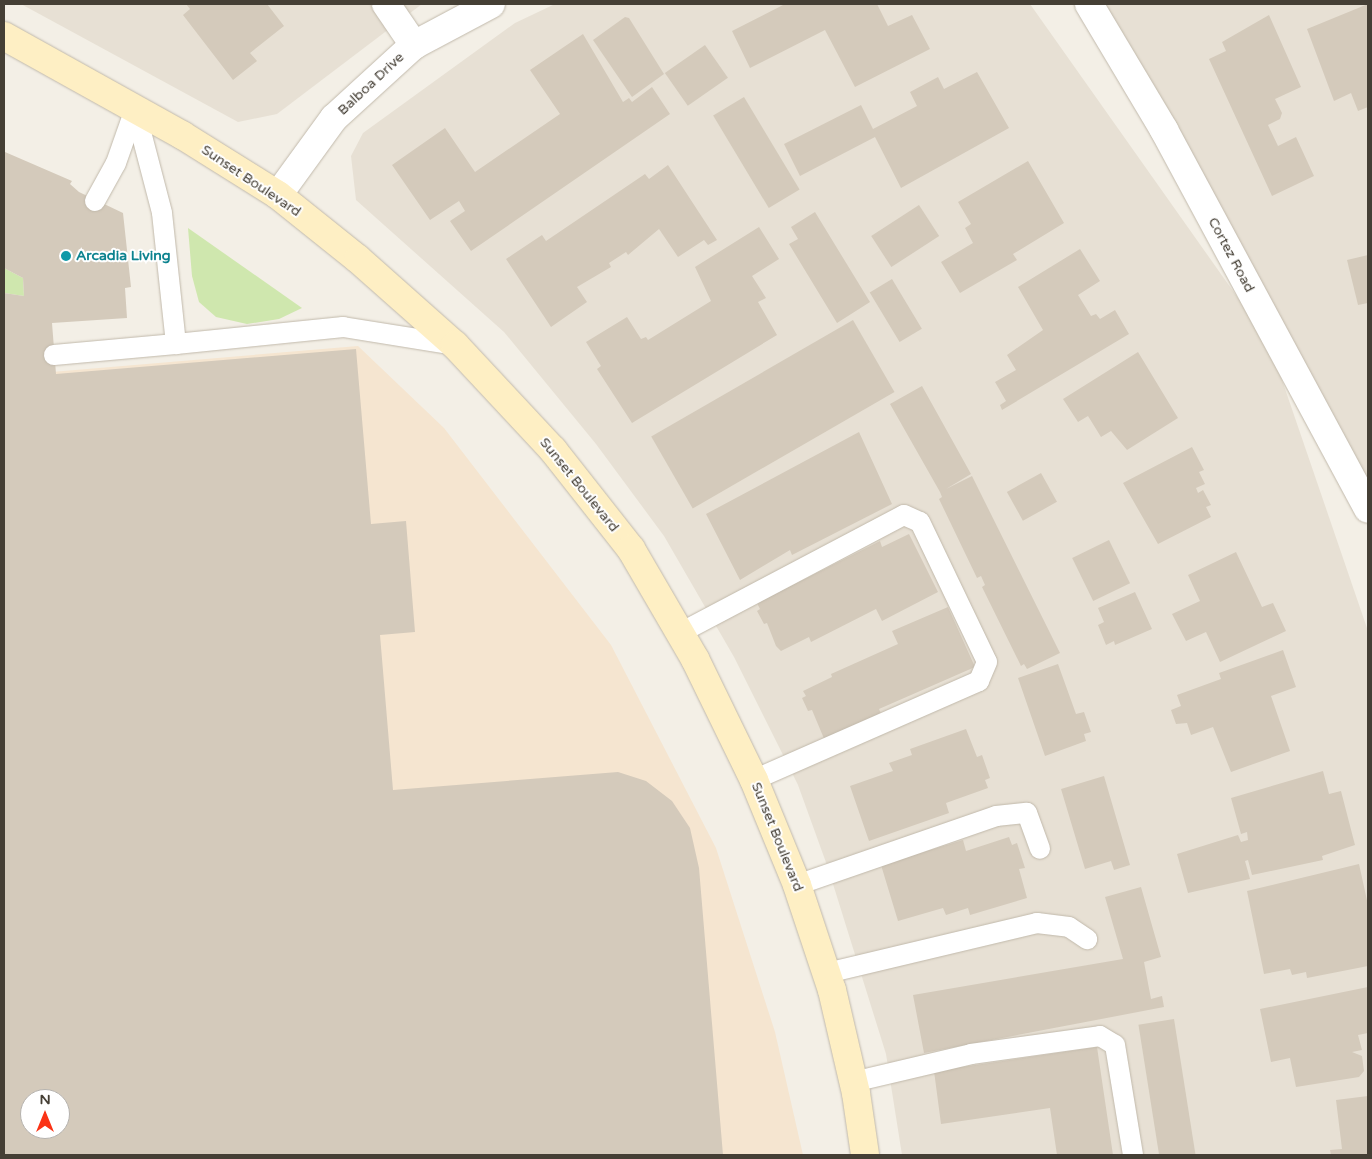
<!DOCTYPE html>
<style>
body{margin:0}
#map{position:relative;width:1372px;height:1159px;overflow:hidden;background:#f3efe6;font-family:"Varela Round",sans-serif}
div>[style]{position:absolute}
.residential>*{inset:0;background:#e7e0d4}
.commercial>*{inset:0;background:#f5e5d0}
.green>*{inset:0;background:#cfe7ae}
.building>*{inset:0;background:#d4cabb;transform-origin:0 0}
.roads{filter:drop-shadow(0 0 1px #c1b9ab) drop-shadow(0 0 1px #c1b9ab)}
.service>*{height:20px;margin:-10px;padding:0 10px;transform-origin:10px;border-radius:10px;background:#fff}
.minor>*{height:28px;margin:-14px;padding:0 14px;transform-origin:14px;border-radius:14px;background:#fff}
.secondary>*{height:28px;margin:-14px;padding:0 14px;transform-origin:14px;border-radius:14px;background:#feefc4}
.dots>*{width:14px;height:14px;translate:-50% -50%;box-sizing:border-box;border:2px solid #fff;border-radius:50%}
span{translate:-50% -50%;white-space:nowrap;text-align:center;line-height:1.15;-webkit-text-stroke:4px #fff;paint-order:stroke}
.street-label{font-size:14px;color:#453f35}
.culture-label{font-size:14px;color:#0d838f;font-weight:700}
.left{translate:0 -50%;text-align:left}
.frame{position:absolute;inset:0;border:5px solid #453f35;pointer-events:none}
.north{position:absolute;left:20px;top:1089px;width:50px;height:50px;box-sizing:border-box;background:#fff;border:1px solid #b5b2ae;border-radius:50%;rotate:0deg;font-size:14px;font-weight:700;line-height:20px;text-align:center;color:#453f35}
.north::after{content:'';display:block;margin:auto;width:18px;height:22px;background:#fa3316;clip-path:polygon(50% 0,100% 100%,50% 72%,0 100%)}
</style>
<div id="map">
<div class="residential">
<i style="clip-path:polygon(21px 4px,422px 4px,277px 114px,238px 122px)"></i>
<i style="clip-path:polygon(555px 4px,1030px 4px,1269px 342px,1368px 631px,1368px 1155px,902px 1155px,886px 1054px,828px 868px,798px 785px,734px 657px,664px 536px,596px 444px,504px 332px,356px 200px,351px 156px,363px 133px,515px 23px)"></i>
<i style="clip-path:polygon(1095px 4px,1368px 4px,1368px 480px)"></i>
</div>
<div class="commercial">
<i style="clip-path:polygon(evenodd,358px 346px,444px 428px,611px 645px,716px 848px,775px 1032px,803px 1155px,4px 1155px,4px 376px,358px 346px,30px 1099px,60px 1099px,60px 1129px,30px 1129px,30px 1099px)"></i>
</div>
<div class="green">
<i style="clip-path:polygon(188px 228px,302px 308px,279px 319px,247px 324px,216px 317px,199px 302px,192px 276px)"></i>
<i style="clip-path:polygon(4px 268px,23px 278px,24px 296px,4px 293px)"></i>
</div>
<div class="building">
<i style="clip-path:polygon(186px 4px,267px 4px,284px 26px,250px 53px,257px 61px,233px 80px,183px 15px,190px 9px)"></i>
<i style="clip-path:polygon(785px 4px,877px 4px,888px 26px,912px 15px,930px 49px,855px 87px,825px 30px,750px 68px,732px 31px)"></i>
<i style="clip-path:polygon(1368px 4px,1368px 107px,1358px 111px,1351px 93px,1334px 101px,1307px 29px)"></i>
<i style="clip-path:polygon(1269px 15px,1301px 87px,1275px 99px,1282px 113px,1280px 119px,1268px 125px,1278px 146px,1296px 137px,1314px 176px,1272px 196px,1209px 59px,1226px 51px,1222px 42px)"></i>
<i style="clip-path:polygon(625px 17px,629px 18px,664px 74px,632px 97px,593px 40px)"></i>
<i style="clip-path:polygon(583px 34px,623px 102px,629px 98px,632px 102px,652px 87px,670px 114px,471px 251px,450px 221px,465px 211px,459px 201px,430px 220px,392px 165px,445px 128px,475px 172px,560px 114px,530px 70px)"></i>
<i style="left:705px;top:45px;width:40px;height:49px;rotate:55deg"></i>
<i style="clip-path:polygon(977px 72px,1009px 128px,901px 188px,875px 137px,800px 176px,784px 144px,861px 105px,873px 129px,917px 106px,910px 92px,938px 77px,944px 89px)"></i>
<i style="left:744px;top:97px;width:108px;height:36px;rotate:59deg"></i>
<i style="clip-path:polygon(evenodd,5px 152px,72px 181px,70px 184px,79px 192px,123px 213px,131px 287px,125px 288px,127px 318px,52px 323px,56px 374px,356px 349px,371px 524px,406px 521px,415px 632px,380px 635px,393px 790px,618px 772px,646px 781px,672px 801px,690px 828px,699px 868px,723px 1155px,4px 1155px,4px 293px,24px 296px,23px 278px,4px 268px,5px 152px,30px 1099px,60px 1099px,60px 1129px,30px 1129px,30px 1099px)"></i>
<i style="clip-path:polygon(1028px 161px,1064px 223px,1013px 254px,1017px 260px,960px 293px,941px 262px,973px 243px,965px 228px,971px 224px,958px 202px)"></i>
<i style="clip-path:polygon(668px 165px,717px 240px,708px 245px,704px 240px,678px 257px,659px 229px,628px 255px,626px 252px,609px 263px,611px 267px,577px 287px,587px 302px,551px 327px,506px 259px,542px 235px,546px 241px,645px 174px,649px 179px)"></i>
<i style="left:919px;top:205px;width:37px;height:57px;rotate:57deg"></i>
<i style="clip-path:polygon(815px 212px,870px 302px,837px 323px,789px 244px,798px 239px,791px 227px)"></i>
<i style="clip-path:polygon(759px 227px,779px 259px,752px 276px,766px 298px,758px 302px,777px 335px,632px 423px,597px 369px,601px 366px,586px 342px,627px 317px,641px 339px,646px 337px,648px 340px,711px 301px,695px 267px)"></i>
<i style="clip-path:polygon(1080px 249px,1100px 281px,1078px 295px,1091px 316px,1096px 314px,1100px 319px,1115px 310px,1129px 334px,1002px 410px,1000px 405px,1006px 401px,995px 382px,1016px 370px,1007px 355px,1043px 330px,1018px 287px)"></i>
<i style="clip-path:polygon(1368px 255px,1368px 303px,1358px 305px,1347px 260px)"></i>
<i style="left:892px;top:279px;width:58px;height:26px;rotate:59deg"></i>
<i style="left:853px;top:320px;width:83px;height:233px;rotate:60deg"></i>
<i style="clip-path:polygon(1138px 352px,1178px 418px,1127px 450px,1111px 431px,1101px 437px,1088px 416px,1078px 422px,1063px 399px)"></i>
<i style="clip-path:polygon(922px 386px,971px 474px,946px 489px,972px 476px,1060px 653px,1027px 669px,1024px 664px,1021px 666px,982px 587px,985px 585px,981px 576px,977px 578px,939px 499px,942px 497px,940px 492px,890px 404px)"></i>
<i style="clip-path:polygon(859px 432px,892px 504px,792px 555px,790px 550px,740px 580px,706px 514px)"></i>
<i style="clip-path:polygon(1192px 447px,1204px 470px,1199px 472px,1205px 484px,1196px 488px,1198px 493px,1203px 490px,1211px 505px,1206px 507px,1211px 517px,1158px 544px,1123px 483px)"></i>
<i style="left:1041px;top:473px;width:33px;height:39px;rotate:61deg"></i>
<i style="clip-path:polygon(909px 534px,938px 592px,882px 621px,876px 609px,811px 642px,809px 637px,781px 651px,776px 646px,767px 623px,764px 624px,757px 611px,760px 609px,757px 603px,880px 541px,882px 547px)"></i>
<i style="left:1109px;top:540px;width:48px;height:41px;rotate:64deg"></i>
<i style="clip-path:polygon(1236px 552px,1262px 607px,1273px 603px,1286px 631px,1220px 662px,1206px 632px,1186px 641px,1172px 614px,1200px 601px,1188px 575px)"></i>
<i style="clip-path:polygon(1135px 592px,1152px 629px,1115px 645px,1114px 641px,1106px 645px,1098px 625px,1104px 622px,1098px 608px)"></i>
<i style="clip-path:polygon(948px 607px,975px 667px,879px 709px,882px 716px,825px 741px,812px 710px,808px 711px,802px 698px,806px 696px,803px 691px,832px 677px,831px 674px,898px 644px,892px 631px)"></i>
<i style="clip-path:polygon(1283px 650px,1296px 687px,1271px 696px,1290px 751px,1231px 772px,1213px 727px,1191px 735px,1187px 723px,1176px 724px,1171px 710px,1181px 706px,1177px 695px,1221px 679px,1219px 673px)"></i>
<i style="clip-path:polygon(1058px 664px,1076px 714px,1084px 712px,1091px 732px,1084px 734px,1086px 741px,1045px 756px,1018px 678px)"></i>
<i style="clip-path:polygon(966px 729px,977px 757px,982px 755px,990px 778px,985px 780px,988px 788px,946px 803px,949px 813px,869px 841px,850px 786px,893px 771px,889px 763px,912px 755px,910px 749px)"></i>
<i style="clip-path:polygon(1323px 771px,1329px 794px,1341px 791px,1355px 845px,1322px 856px,1323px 860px,1252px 875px,1248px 860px,1245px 861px,1250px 879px,1188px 893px,1177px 854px,1238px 835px,1241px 842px,1248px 840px,1247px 832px,1241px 834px,1231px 798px)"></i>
<i style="clip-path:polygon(1104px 776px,1130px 865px,1114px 870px,1111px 861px,1085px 869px,1061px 789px)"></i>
<i style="clip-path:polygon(1009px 837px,1012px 845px,1017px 843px,1025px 868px,1019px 869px,1027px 898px,970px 915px,968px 908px,946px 915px,943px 908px,898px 921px,881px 865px,963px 840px,966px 851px)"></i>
<i style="clip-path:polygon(1359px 864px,1368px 905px,1368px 966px,1307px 978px,1306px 972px,1292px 975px,1290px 969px,1264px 974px,1247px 891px)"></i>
<i style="clip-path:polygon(1141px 887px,1161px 957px,1144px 962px,1151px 999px,1162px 996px,1164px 1007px,924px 1053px,913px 995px,1123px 959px,1105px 897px)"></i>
<i style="clip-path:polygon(1368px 987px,1368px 1033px,1358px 1035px,1362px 1050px,1352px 1052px,1362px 1056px,1364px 1071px,1359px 1077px,1296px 1087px,1290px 1058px,1271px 1062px,1260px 1009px)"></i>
<i style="left:1174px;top:1019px;width:138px;height:36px;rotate:81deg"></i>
<i style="clip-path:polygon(1097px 1047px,1113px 1155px,1057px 1155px,1050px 1108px,941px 1124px,934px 1071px)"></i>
<i style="clip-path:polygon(1368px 1096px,1368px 1155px,1331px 1155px,1330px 1150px,1342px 1149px,1336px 1100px)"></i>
</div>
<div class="roads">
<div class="service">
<i style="left:135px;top:109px;width:107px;rotate:75.4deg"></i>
<i style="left:162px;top:213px;width:132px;rotate:83.9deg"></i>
<i style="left:176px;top:344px;width:168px;rotate:-5.8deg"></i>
<i style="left:343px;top:327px;width:113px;rotate:9.1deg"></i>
<i style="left:95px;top:201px;width:43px;rotate:-61.1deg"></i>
<i style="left:116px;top:163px;width:57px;rotate:-70.6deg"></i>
<i style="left:54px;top:355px;width:122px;rotate:-5.2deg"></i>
<i style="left:680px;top:633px;width:253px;rotate:-27.8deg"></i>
<i style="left:904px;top:515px;width:17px;rotate:24deg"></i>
<i style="left:920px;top:522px;width:155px;rotate:64.4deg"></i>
<i style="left:987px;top:662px;width:21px;rotate:113deg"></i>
<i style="left:979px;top:681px;width:246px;rotate:156.3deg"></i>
<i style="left:797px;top:885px;width:211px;rotate:-19.1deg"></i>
<i style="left:996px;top:816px;width:31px;rotate:-6deg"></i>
<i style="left:1027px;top:813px;width:38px;rotate:70deg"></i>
<i style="left:827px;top:973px;width:216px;rotate:-13.4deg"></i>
<i style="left:1037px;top:923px;width:32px;rotate:7deg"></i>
<i style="left:1069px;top:927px;width:22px;rotate:34deg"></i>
<i style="left:853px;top:1082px;width:121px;rotate:-13.3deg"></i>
<i style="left:971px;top:1054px;width:130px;rotate:-7.9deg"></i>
<i style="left:1100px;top:1036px;width:17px;rotate:31deg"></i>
<i style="left:1115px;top:1045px;width:111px;rotate:80.7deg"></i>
</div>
<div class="minor">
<i style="left:386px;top:4px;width:50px;rotate:55.7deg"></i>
<i style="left:1089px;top:4px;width:147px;rotate:59.2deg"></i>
<i style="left:1164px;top:130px;width:430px;rotate:61.7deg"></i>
<i style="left:278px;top:195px;width:95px;rotate:-54deg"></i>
<i style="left:334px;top:118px;width:108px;rotate:-42.4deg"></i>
<i style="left:414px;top:45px;width:87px;rotate:-28deg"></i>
</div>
<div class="secondary">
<i style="left:4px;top:36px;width:204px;rotate:29.1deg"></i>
<i style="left:182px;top:135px;width:113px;rotate:32deg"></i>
<i style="left:278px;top:195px;width:102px;rotate:38.7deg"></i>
<i style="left:358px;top:259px;width:130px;rotate:41.6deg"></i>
<i style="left:455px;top:345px;width:144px;rotate:47deg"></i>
<i style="left:553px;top:450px;width:126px;rotate:51.8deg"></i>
<i style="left:631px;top:549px;width:127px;rotate:59.8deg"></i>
<i style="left:695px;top:659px;width:135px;rotate:64deg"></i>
<i style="left:754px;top:780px;width:113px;rotate:67.7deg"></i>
<i style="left:797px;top:885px;width:111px;rotate:71.6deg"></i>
<i style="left:832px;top:990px;width:106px;rotate:76.9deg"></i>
<i style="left:856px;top:1093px;width:63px;rotate:81.7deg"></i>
</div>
</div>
<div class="dots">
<i style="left:66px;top:256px;background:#0f9aa8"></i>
</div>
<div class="street-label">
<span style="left:371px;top:84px;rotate:-43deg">Balboa Drive</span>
<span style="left:251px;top:181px;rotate:34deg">Sunset Boulevard</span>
<span style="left:1231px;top:255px;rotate:62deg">Cortez Road</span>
<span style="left:579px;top:485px;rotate:51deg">Sunset Boulevard</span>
<span style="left:777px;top:837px;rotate:68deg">Sunset Boulevard</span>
</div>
<div class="culture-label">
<span class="left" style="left:76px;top:256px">Arcadia Living</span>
</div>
<div class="frame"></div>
<div class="north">N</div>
</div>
